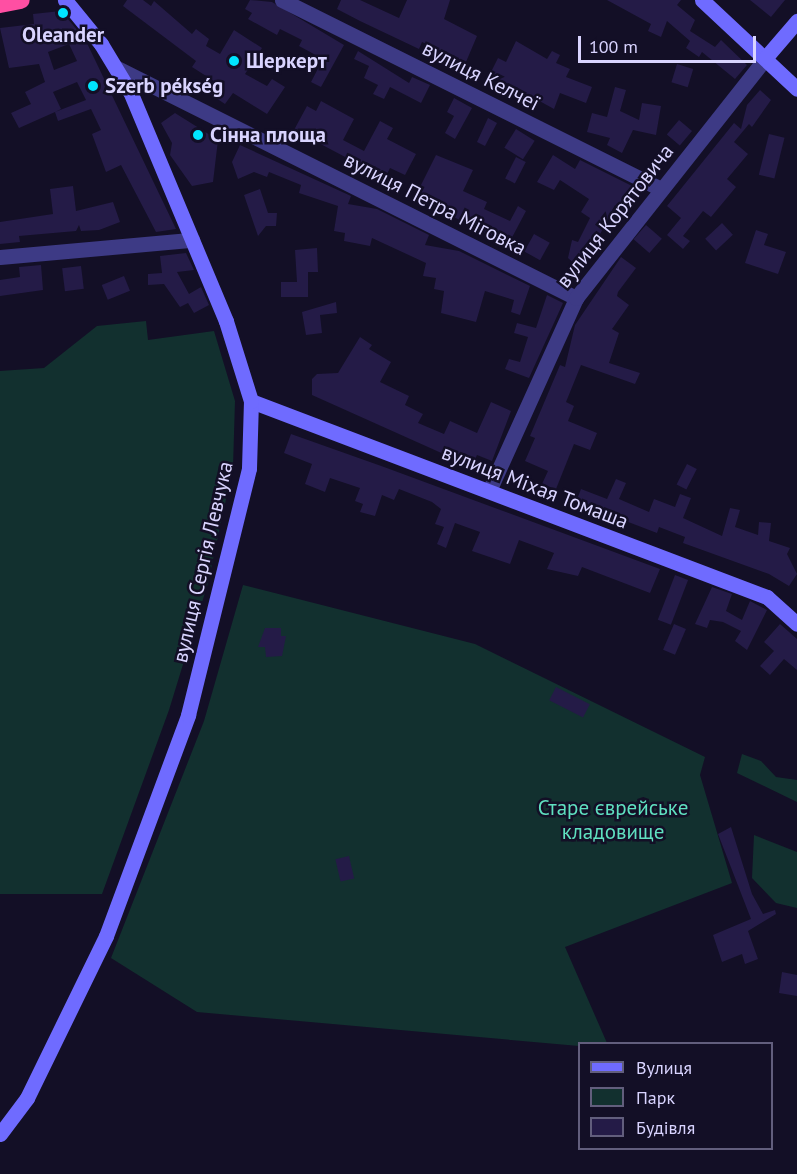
<!DOCTYPE html>
<meta charset="utf-8">
<style>
body{margin:0}
#map{position:relative;width:797px;height:1174px;overflow:hidden;background:#130f26;font-family:"PT Sans",sans-serif}
div>[style]{position:absolute}
.green>*{inset:0;background:#12302f}
.building>*{inset:0;background:#241b47;transform-origin:0 0}
.street>*{height:15px;margin:-7.5px;padding:0 7.5px;transform-origin:7.5px;border-radius:7.5px;background:#3d3a85}
.secondary>*{height:15px;margin:-7.5px;padding:0 7.5px;transform-origin:7.5px;border-radius:7.5px;background:#6f6bff}
.highway>*{height:18px;margin:-9px;padding:0 9px;transform-origin:9px;border-radius:9px;background:#ff4fa3}
.dots>*{width:16px;height:16px;translate:-50% -50%;box-sizing:border-box;border:3px solid #130f26;border-radius:50%}
span{translate:-50% -50%;white-space:nowrap;text-align:center;line-height:1.15;-webkit-text-stroke:5px #130f26;paint-order:stroke}
.poi-label{font-size:21px;color:#d9d4ff;font-weight:700}
.left{translate:0 -50%;text-align:left}
.street-label{font-size:21px;color:#d9d4ff}
.park-label{font-size:21px;color:#5fe0c0}
.legend{position:absolute;left:578px;top:1042px;width:195px;height:108px;box-sizing:border-box;background:#130f26;border:2px solid #625e7d;margin:0;padding:8px 10px;list-style:none;font-size:18px;color:#d9d4ff}
.legend li{display:flex;align-items:center;gap:12px;height:30px}
.legend b{width:30px;border:2px solid #625e7d}
.scale{position:absolute;left:578px;top:36px;width:178px;height:27px;box-sizing:border-box;border:3px solid #d9d4ff;border-top:0;padding-left:8px;font-size:18px;line-height:21px;white-space:nowrap;color:#d9d4ff;-webkit-text-stroke:4px #130f26;paint-order:stroke}
</style>
<div id="map">
<div class="green">
<i style="clip-path:polygon(146px 321px,148px 340px,214px 331px,235px 401px,233px 467px,208px 583px,169px 710px,102px 894px,0 894px,0 371px,44px 368px,97px 326px)"></i>
<i style="clip-path:polygon(243px 585px,475px 644px,705px 757px,700px 775px,732px 883px,565px 947px,607px 1043px,579px 1046px,197px 1012px,111px 958px,204px 721px)"></i>
<i style="clip-path:polygon(742px 754px,761px 761px,776px 777px,797px 780px,797px 802px,737px 773px)"></i>
<i style="clip-path:polygon(754px 835px,797px 852px,797px 908px,776px 903px,752px 878px)"></i>
</div>
<div class="building">
<i style="clip-path:polygon(127px 0,143px 0,151px 6px,154px 1px,192px 34px,196px 29px,209px 39px,206px 46px,220px 54px,234px 30px,262px 48px,245px 74px,267px 86px,272px 79px,285px 87px,267px 114px,233px 93px,225px 104px,207px 92px,214px 81px,192px 67px,196px 61px,123px 6px)"></i>
<i style="clip-path:polygon(250px 0,272px 2px,344px 45px,321px 87px,311px 82px,323px 59px,299px 46px,302px 40px,280px 29px,277px 35px,248px 19px,252px 13px,245px 9px)"></i>
<i style="clip-path:polygon(341px 0,360px 0,399px 18px,407px 0,450px 0,444px 19px,477px 36px,466px 62px,422px 42px,419px 49px,360px 21px,337px 9px)"></i>
<i style="clip-path:polygon(607px 0,681px 0,677px 5px,695px 20px,690px 31px,715px 47px,721px 40px,747px 65px,735px 79px,702px 52px,699px 57px,686px 48px,690px 41px,667px 21px,661px 37px,648px 31px,651px 24px)"></i>
<i style="clip-path:polygon(750px 0,785px 0,771px 17px)"></i>
<i style="clip-path:polygon(evenodd,61px 11px,85px 39px,176px 229px,156px 232px,121px 165px,106px 172px,92px 134px,101px 130px,91px 109px,58px 121px,55px 112px,19px 128px,11px 113px,31px 104px,25px 92px,45px 82px,39px 64px,9px 68px,0 28px,34px 24px,33px 14px,61px 11px,69px 44px,77px 61px,54px 70px,48px 52px,69px 44px,61px 11px,77px 82px,86px 100px,55px 112px,61px 109px,53px 92px,77px 82px)"></i>
<i style="clip-path:polygon(516px 41px,547px 59px,552px 51px,560px 55px,556px 63px,570px 69px,566px 77px,592px 87px,586px 103px,560px 93px,554px 109px,490px 74px,498px 58px,506px 62px)"></i>
<i style="clip-path:polygon(358px 51px,409px 83px,412px 77px,430px 85px,421px 103px,390px 87px,384px 99px,373px 94px,378px 85px,364px 78px,369px 66px,354px 59px)"></i>
<i style="left:677px;top:64px;width:17px;height:19px;rotate:17deg"></i>
<i style="clip-path:polygon(615px 87px,626px 90px,620px 111px,639px 120px,642px 103px,661px 106px,656px 135px,633px 130px,622px 153px,607px 145px,610px 138px,587px 132px,592px 113px,607px 117px)"></i>
<i style="clip-path:polygon(760px 90px,771px 100px,752px 127px,749px 124px,734px 142px,748px 154px,727px 179px,736px 187px,711px 217px,703px 211px,683px 236px,690px 241px,683px 249px,667px 235px,681px 218px,667px 206px,734px 123px,741px 129px,747px 105px)"></i>
<i style="clip-path:polygon(454px 98px,472px 108px,455px 139px,445px 133px,454px 116px,447px 112px)"></i>
<i style="clip-path:polygon(321px 101px,354px 119px,343px 140px,364px 151px,380px 121px,393px 128px,387px 139px,416px 154px,405px 175px,390px 168px,385px 178px,294px 130px,307px 106px,316px 111px)"></i>
<i style="clip-path:polygon(175px 113px,218px 140px,213px 182px,192px 186px,170px 155px,172px 143px,161px 123px)"></i>
<i style="clip-path:polygon(488px 118px,497px 123px,485px 146px,477px 142px)"></i>
<i style="left:679px;top:120px;width:17px;height:19px;rotate:40deg"></i>
<i style="left:516px;top:129px;width:22px;height:22px;rotate:32deg"></i>
<i style="left:769px;top:134px;width:16px;height:42px;rotate:14deg"></i>
<i style="clip-path:polygon(240px 145px,351px 196px,348px 204px,377px 209px,429px 235px,425px 245px,459px 251px,530px 286px,520px 315px,511px 312px,514px 300px,485px 291px,476px 322px,441px 313px,444px 291px,434px 289px,436px 278px,423px 276px,426px 263px,372px 238px,370px 246px,344px 241px,345px 233px,334px 231px,338px 206px,299px 193px,301px 185px,269px 172px,267px 177px,254px 172px,238px 179px,232px 162px)"></i>
<i style="clip-path:polygon(436px 155px,473px 170px,463px 191px,487px 202px,484px 209px,510px 221px,518px 206px,526px 211px,508px 245px,415px 197px)"></i>
<i style="clip-path:polygon(553px 155px,575px 169px,580px 160px,642px 191px,625px 212px,615px 205px,592px 250px,578px 267px,568px 258px,572px 240px,578px 242px,590px 218px,581px 212px,589px 199px,560px 180px,554px 190px,537px 182px)"></i>
<i style="left:516px;top:157px;width:11px;height:24px;rotate:27deg"></i>
<i style="clip-path:polygon(73px 186px,76px 211px,113px 202px,120px 222px,99px 230px,81px 231px,79px 225px,76px 231px,19px 236px,20px 242px,0 244px,0 222px,53px 214px,50px 189px)"></i>
<i style="clip-path:polygon(260px 189px,268px 213px,277px 213px,276px 226px,266px 226px,258px 236px,244px 195px)"></i>
<i style="left:722px;top:223px;width:16px;height:23px;rotate:47deg"></i>
<i style="left:646px;top:225px;width:21px;height:19px;rotate:41deg"></i>
<i style="clip-path:polygon(756px 230px,768px 234px,764px 245px,786px 252px,778px 274px,745px 263px)"></i>
<i style="left:534px;top:234px;width:18px;height:20px;rotate:29deg"></i>
<i style="clip-path:polygon(317px 248px,318px 272px,308px 272px,308px 297px,281px 297px,281px 282px,297px 282px,295px 250px)"></i>
<i style="clip-path:polygon(186px 253px,194px 270px,177px 272px,189px 294px,201px 287px,209px 305px,194px 313px,188px 303px,180px 307px,164px 284px,148px 285px,148px 274px,162px 273px,160px 256px)"></i>
<i style="clip-path:polygon(621px 257px,636px 268px,618px 292px,617px 296px,629px 305px,612px 329px,619px 333px,609px 363px,640px 373px,635px 384px,581px 365px,566px 402px,574px 406px,568px 421px,597px 433px,590px 450px,574px 444px,556px 489px,542px 484px,548px 471px,525px 461px,535px 438px,530px 436px,560px 365px,565px 367px,575px 325px)"></i>
<i style="clip-path:polygon(41px 265px,43px 290px,0 296px,0 280px,20px 277px,19px 267px)"></i>
<i style="left:81px;top:266px;width:23px;height:19px;rotate:83deg"></i>
<i style="left:124px;top:276px;width:16px;height:24px;rotate:68deg"></i>
<i style="clip-path:polygon(547px 295px,563px 303px,529px 378px,505px 369px,509px 359px,520px 362px,528px 337px,514px 333px,517px 323px,536px 328px)"></i>
<i style="clip-path:polygon(336px 302px,337px 313px,320px 315px,322px 333px,306px 335px,302px 312px)"></i>
<i style="clip-path:polygon(360px 337px,372px 345px,369px 349px,391px 362px,380px 382px,409px 396px,405px 405px,423px 414px,418px 423px,444px 434px,450px 421px,477px 433px,491px 402px,511px 411px,492px 461px,477px 455px,473px 464px,457px 460px,312px 395px,312px 379px,317px 374px,338px 373px)"></i>
<i style="clip-path:polygon(291px 434px,384px 467px,660px 569px,650px 593px,582px 567px,578px 576px,547px 569px,554px 553px,519px 540px,510px 564px,472px 551px,480px 532px,455px 523px,446px 548px,437px 544px,444px 527px,435px 524px,441px 509px,432px 502px,399px 489px,394px 500px,382px 495px,375px 516px,360px 512px,363px 504px,355px 501px,360px 488px,330px 478px,325px 492px,305px 484px,312px 464px,284px 453px)"></i>
<i style="left:687px;top:464px;width:11px;height:23px;rotate:27deg"></i>
<i style="clip-path:polygon(616px 479px,626px 483px,619px 499px,649px 512px,654px 499px,675px 507px,680px 494px,691px 498px,683px 518px,722px 536px,730px 508px,740px 510px,735px 527px,758px 535px,759px 522px,771px 523px,769px 541px,790px 548px,787px 554px,797px 574px,789px 586px,769px 574px,683px 543px,685px 537px,659px 527px,657px 533px,576px 502px,581px 489px,607px 499px)"></i>
<i style="left:675px;top:575px;width:14px;height:48px;rotate:21deg"></i>
<i style="clip-path:polygon(712px 587px,732px 594px,726px 611px,742px 620px,750px 601px,767px 610px,747px 650px,735px 641px,741px 631px,723px 622px,710px 620px,707px 628px,695px 624px)"></i>
<i style="left:674px;top:624px;width:13px;height:28px;rotate:23deg"></i>
<i style="clip-path:polygon(780px 624px,797px 639px,797px 670px,784px 659px,770px 675px,760px 666px,774px 651px,764px 642px)"></i>
<i style="clip-path:polygon(265px 628px,281px 628px,281px 636px,286px 636px,282px 656px,266px 657px,265px 647px,258px 647px)"></i>
<i style="left:556px;top:687px;width:38px;height:15px;rotate:27deg"></i>
<i style="clip-path:polygon(731px 827px,752px 894px,763px 914px,775px 910px,776px 914px,748px 931px,758px 959px,745px 964px,742px 954px,722px 962px,713px 935px,751px 919px,718px 834px)"></i>
<i style="left:349px;top:856px;width:23px;height:14px;rotate:77deg"></i>
<i style="clip-path:polygon(782px 972px,797px 975px,797px 996px,779px 993px)"></i>
</div>
<div class="street">
<i style="left:282px;top:0;width:424px;rotate:26.5deg"></i>
<i style="left:115px;top:67px;width:516px;rotate:26.61deg"></i>
<i style="left:0;top:257px;width:193px;rotate:-5.1deg"></i>
<i style="left:489px;top:491px;width:212px;rotate:-65.7deg"></i>
<i style="left:576px;top:298px;width:307px;rotate:-51.7deg"></i>
</div>
<div class="secondary">
<i style="left:702px;top:0;width:130px;rotate:43.1deg"></i>
<i style="left:766px;top:57px;width:48px;rotate:-49.3deg"></i>
<i style="left:251px;top:401px;width:552px;rotate:20.8deg"></i>
<i style="left:767px;top:597px;width:40px;rotate:42deg"></i>
<i style="left:0;top:1134px;width:45px;rotate:-53.1deg"></i>
<i style="left:27px;top:1098px;width:180px;rotate:-64deg"></i>
<i style="left:106px;top:936px;width:236px;rotate:-69.6deg"></i>
<i style="left:188px;top:715px;width:254px;rotate:-76.1deg"></i>
<i style="left:249px;top:468px;width:67px;rotate:-88.3deg"></i>
<i style="left:251px;top:401px;width:84px;rotate:-107.4deg"></i>
<i style="left:226px;top:321px;width:248px;rotate:-112.7deg"></i>
<i style="left:130px;top:92px;width:56px;rotate:-121.1deg"></i>
<i style="left:101px;top:44px;width:57px;rotate:-129.3deg"></i>
</div>
<div class="highway">
<i style="left:0;top:4px;width:21px;rotate:-11deg"></i>
</div>
<div class="dots">
<i style="left:63px;top:13px;background:#00e5ff"></i>
<i style="left:234px;top:61px;background:#00e5ff"></i>
<i style="left:93px;top:86px;background:#00e5ff"></i>
<i style="left:198px;top:135px;background:#00e5ff"></i>
</div>
<div class="poi-label">
<span style="left:63px;top:35px">Oleander</span>
<span class="left" style="left:246px;top:61px">Шеркерт</span>
<span class="left" style="left:105px;top:86px">Szerb pékség</span>
<span class="left" style="left:210px;top:135px">Сінна площа</span>
</div>
<div class="street-label">
<span style="left:481px;top:76px;rotate:27deg">вулиця Келчеї</span>
<span style="left:435px;top:204px;rotate:27deg">вулиця Петра Міговка</span>
<span style="left:615px;top:216px;rotate:-52deg">вулиця Корятовича</span>
<span style="left:535px;top:487px;rotate:21deg">вулиця Міхая Томаша</span>
<span style="left:203px;top:562px;rotate:-77deg">вулиця Сергія Левчука</span>
</div>
<div class="park-label">
<span style="left:613px;top:820px">Старе єврейське<br>кладовище</span>
</div>
<ul class="legend">
<li><b style="height:8px;background:#6f6bff"></b>Вулиця</li>
<li><b style="height:16px;background:#12302f"></b>Парк</li>
<li><b style="height:16px;background:#241b47"></b>Будівля</li>
</ul>
<div class="scale">100 m</div>
</div>
